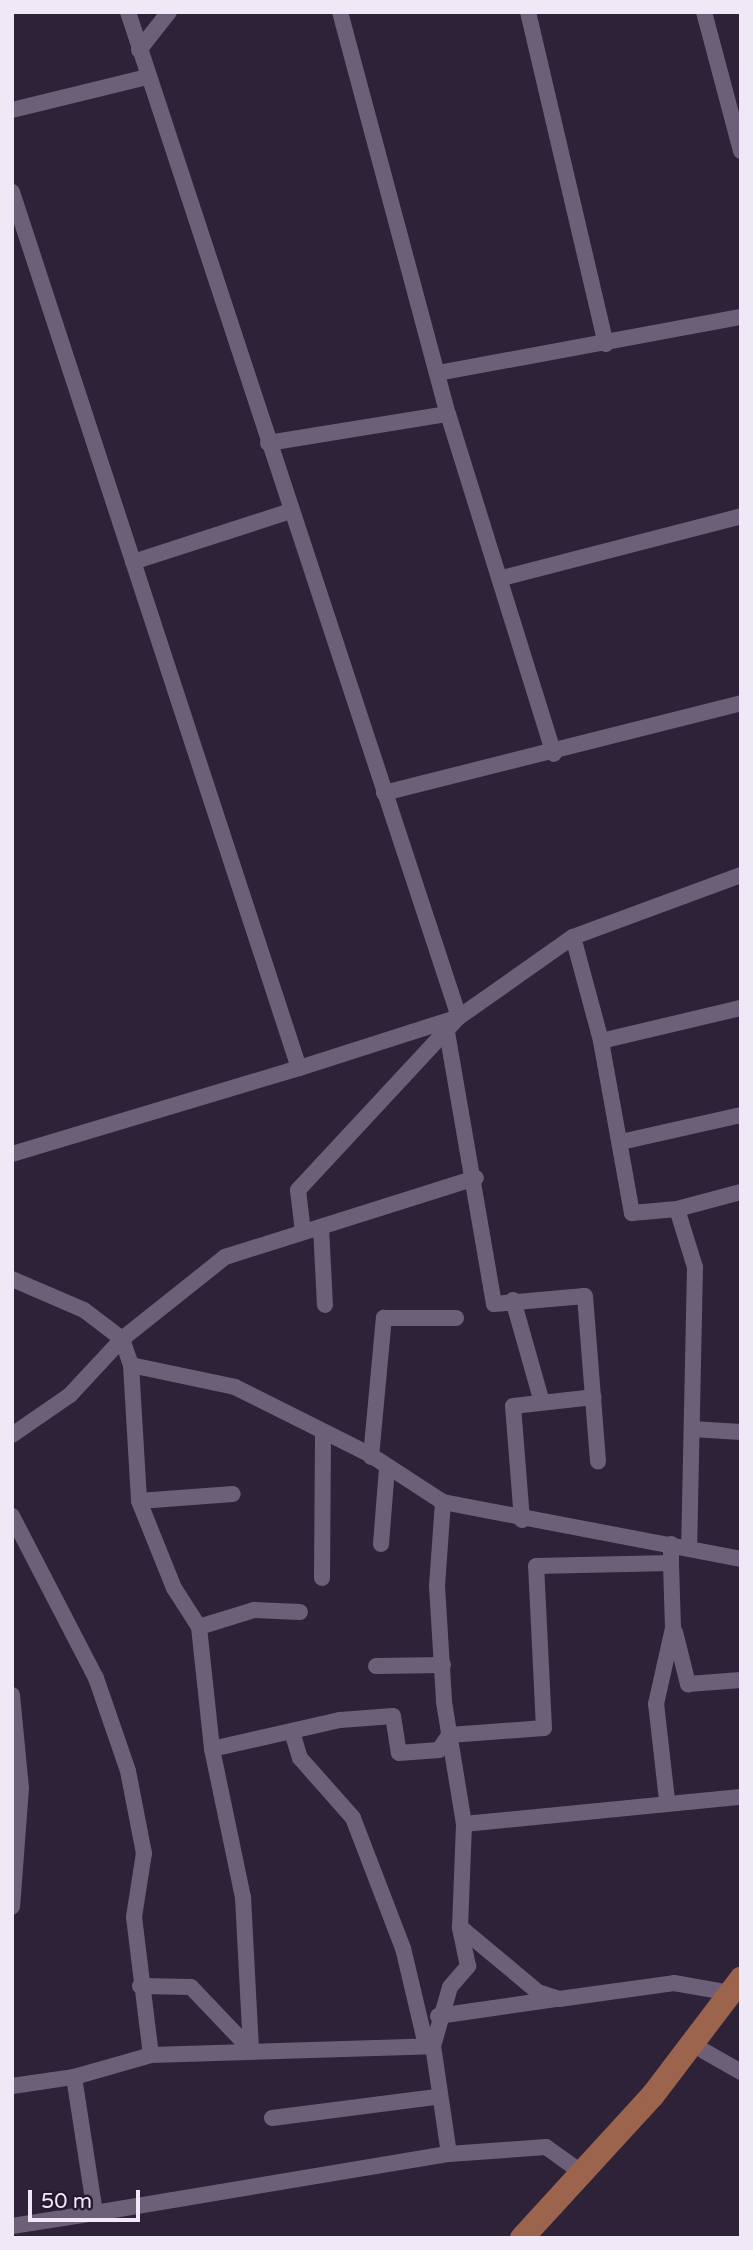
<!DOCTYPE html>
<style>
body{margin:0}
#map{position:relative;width:753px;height:2250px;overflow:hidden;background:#2d2238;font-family:"Varela Round",sans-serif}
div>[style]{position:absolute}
.street>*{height:16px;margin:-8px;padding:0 8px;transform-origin:8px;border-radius:8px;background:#6c6079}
.primary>*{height:24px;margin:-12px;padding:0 12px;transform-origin:12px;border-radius:12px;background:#9c644c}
span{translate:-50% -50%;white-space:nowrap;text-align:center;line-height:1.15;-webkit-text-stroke:6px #24192e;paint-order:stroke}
.frame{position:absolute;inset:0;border:14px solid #efe8f7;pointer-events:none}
.scale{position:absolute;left:28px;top:2190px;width:112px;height:32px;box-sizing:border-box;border:4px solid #efe8f7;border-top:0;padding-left:9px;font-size:21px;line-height:24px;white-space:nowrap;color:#efe8f7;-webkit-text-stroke:5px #24192e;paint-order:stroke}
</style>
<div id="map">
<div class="street">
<i style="left:128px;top:12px;width:1058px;rotate:71.77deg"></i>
<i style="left:459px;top:1017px;width:168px;rotate:162.3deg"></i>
<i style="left:340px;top:12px;width:416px;rotate:75deg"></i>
<i style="left:448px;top:414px;width:356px;rotate:72.7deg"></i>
<i style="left:528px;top:12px;width:341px;rotate:76.8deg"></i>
<i style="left:704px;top:12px;width:144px;rotate:75.1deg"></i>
<i style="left:139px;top:50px;width:48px;rotate:-51.7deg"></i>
<i style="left:12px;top:110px;width:139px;rotate:-13.7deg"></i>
<i style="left:12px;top:192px;width:922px;rotate:71.86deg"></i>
<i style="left:299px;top:1068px;width:300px;rotate:163.3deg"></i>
<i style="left:438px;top:373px;width:308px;rotate:-10.5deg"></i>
<i style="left:268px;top:443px;width:182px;rotate:-9.2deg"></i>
<i style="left:133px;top:562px;width:166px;rotate:-17.9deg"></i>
<i style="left:502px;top:578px;width:247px;rotate:-14.5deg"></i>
<i style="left:384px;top:793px;width:368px;rotate:-14.1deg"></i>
<i style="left:573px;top:937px;width:108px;rotate:74.9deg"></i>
<i style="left:601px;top:1041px;width:175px;rotate:79.8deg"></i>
<i style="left:632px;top:1213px;width:45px;rotate:-5.1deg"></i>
<i style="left:677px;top:1209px;width:61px;rotate:72.8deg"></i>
<i style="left:695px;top:1267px;width:278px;rotate:91.2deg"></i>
<i style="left:447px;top:1032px;width:276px;rotate:80.2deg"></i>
<i style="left:494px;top:1304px;width:91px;rotate:-5deg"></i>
<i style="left:585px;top:1296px;width:166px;rotate:85.5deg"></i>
<i style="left:601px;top:1041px;width:144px;rotate:-13.3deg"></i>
<i style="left:621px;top:1142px;width:123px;rotate:-12.7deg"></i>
<i style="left:677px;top:1209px;width:66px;rotate:-14.9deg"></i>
<i style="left:321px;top:1227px;width:78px;rotate:87.1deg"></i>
<i style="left:303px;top:1232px;width:42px;rotate:-96.8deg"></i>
<i style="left:298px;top:1190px;width:236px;rotate:-47.1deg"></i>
<i style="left:459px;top:1017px;width:139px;rotate:-35.1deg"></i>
<i style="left:573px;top:937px;width:179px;rotate:-20.3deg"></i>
<i style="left:12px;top:1279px;width:78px;rotate:23.3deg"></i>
<i style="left:84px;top:1310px;width:48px;rotate:37.3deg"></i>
<i style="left:122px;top:1339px;width:28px;rotate:71deg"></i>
<i style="left:131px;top:1365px;width:106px;rotate:11.9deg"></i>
<i style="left:235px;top:1387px;width:150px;rotate:26.6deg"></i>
<i style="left:369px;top:1454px;width:88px;rotate:33deg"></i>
<i style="left:443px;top:1502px;width:303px;rotate:10.8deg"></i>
<i style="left:513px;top:1300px;width:103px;rotate:74.2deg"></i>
<i style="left:131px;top:1365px;width:136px;rotate:86.6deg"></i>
<i style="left:139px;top:1501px;width:94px;rotate:68.1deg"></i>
<i style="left:174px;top:1588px;width:46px;rotate:57.3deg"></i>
<i style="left:199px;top:1627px;width:123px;rotate:83.9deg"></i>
<i style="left:212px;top:1749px;width:151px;rotate:78.2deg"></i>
<i style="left:243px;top:1897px;width:153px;rotate:87deg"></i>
<i style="left:692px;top:1429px;width:49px;rotate:3.5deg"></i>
<i style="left:12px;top:1435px;width:70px;rotate:-34.6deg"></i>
<i style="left:70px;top:1395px;width:76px;rotate:-47.1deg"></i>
<i style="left:122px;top:1339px;width:132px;rotate:-38.5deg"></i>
<i style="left:225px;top:1257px;width:263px;rotate:-17.5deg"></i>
<i style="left:371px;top:1457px;width:140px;rotate:-84.7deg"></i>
<i style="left:384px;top:1318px;width:72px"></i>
<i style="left:139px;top:1501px;width:94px;rotate:-4.3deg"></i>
<i style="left:443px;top:1502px;width:84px;rotate:94.1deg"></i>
<i style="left:437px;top:1586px;width:116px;rotate:86.5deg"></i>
<i style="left:444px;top:1702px;width:124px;rotate:80.7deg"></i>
<i style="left:464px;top:1824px;width:278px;rotate:-5.6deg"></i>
<i style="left:12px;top:1516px;width:182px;rotate:62.6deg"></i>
<i style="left:96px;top:1678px;width:98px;rotate:71deg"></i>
<i style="left:128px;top:1771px;width:84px;rotate:79deg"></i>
<i style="left:144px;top:1853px;width:65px;rotate:98.9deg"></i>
<i style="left:134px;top:1917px;width:139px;rotate:83deg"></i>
<i style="left:522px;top:1520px;width:114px;rotate:-94.5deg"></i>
<i style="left:513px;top:1406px;width:81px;rotate:-6.3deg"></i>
<i style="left:381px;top:1544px;width:76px;rotate:-85.5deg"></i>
<i style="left:322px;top:1578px;width:145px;rotate:-89.6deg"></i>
<i style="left:199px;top:1627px;width:58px;rotate:-17.2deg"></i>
<i style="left:254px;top:1610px;width:46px;rotate:2.5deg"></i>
<i style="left:675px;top:1632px;width:54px;rotate:76deg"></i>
<i style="left:688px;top:1684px;width:53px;rotate:-4.3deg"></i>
<i style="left:376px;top:1666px;width:67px;rotate:-0.9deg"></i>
<i style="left:12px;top:1695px;width:93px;rotate:84.5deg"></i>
<i style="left:21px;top:1788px;width:119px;rotate:94.3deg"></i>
<i style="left:292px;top:1732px;width:27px;rotate:73deg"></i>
<i style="left:300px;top:1758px;width:80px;rotate:48.5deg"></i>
<i style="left:353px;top:1818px;width:139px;rotate:69deg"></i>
<i style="left:403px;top:1948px;width:91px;rotate:76.7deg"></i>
<i style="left:424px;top:2037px;width:13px;rotate:45deg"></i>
<i style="left:212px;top:1749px;width:131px;rotate:-12.8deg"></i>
<i style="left:340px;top:1720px;width:53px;rotate:-4.3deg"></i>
<i style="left:393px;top:1716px;width:37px;rotate:81deg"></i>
<i style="left:399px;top:1753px;width:40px;rotate:-4.3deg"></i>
<i style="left:439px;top:1750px;width:18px;rotate:-56deg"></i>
<i style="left:449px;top:1735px;width:95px;rotate:-4.2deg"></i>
<i style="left:544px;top:1728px;width:162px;rotate:-92.8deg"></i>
<i style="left:536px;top:1566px;width:135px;rotate:-1.3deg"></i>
<i style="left:671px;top:1563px;width:19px;rotate:-90deg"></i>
<i style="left:667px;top:1800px;width:97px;rotate:-96.5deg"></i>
<i style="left:656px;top:1704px;width:78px;rotate:-77.4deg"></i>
<i style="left:673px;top:1628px;width:65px;rotate:-91.8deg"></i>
<i style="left:464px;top:1824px;width:103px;rotate:92.2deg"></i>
<i style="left:460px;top:1927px;width:102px;rotate:39.8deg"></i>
<i style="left:538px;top:1992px;width:22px;rotate:18deg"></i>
<i style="left:559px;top:1999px;width:116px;rotate:-7.9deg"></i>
<i style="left:674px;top:1983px;width:57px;rotate:10.1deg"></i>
<i style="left:140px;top:1986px;width:51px;rotate:1.1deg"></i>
<i style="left:191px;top:1987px;width:87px;rotate:46.4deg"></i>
<i style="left:438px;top:2016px;width:119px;rotate:-8.2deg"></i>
<i style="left:704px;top:2051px;width:43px;rotate:29.6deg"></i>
<i style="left:74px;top:2077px;width:80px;rotate:-15.9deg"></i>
<i style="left:151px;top:2055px;width:282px;rotate:-1.8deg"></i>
<i style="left:12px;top:2086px;width:63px;rotate:-8.3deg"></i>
<i style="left:74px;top:2077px;width:138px;rotate:81.2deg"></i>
<i style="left:95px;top:2213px;width:359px;rotate:-9.5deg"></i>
<i style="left:449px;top:2154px;width:97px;rotate:-4.1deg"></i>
<i style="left:546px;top:2147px;width:43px;rotate:35.5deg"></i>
<i style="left:272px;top:2118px;width:166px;rotate:-7.3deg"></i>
<i style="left:449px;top:2154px;width:109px;rotate:-98.4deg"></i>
<i style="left:433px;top:2046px;width:61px;rotate:-73.9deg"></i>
<i style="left:450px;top:1987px;width:28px;rotate:-49deg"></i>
<i style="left:468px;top:1966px;width:40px;rotate:-102deg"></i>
<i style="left:12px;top:2226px;width:84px;rotate:-8.9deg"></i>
</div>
<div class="primary">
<i style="left:522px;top:2238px;width:194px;rotate:-47.5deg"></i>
<i style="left:653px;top:2095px;width:146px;rotate:-52.8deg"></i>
</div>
<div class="frame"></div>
<div class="scale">50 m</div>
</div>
